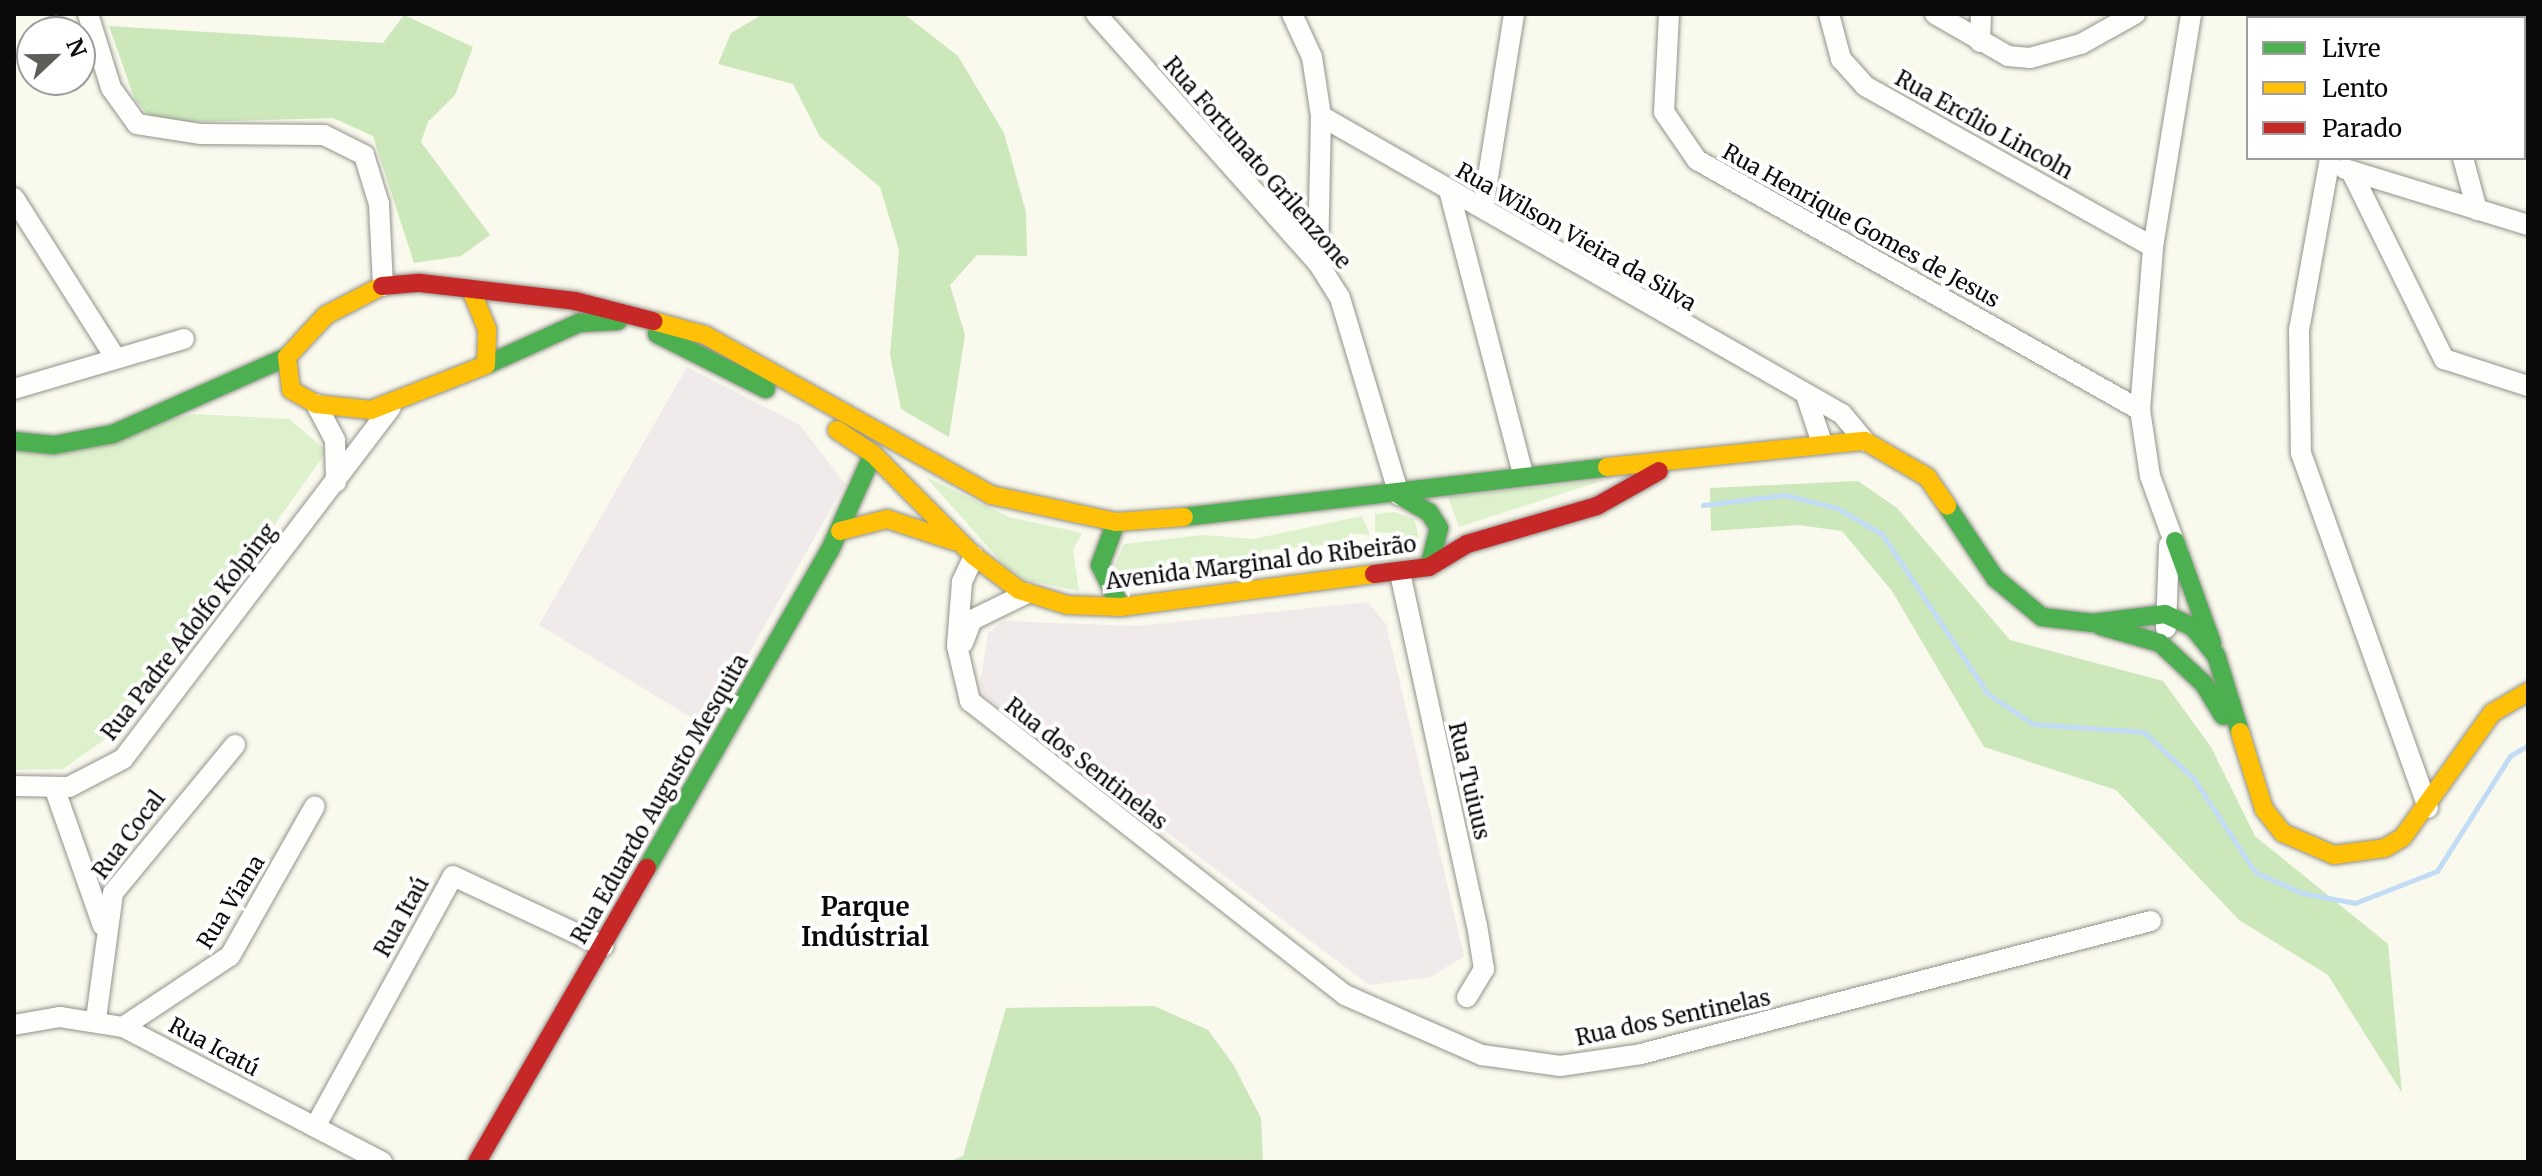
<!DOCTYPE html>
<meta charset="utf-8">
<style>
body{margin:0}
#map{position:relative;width:2542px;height:1176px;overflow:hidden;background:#f9f9ed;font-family:Merriweather,serif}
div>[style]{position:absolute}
.industrial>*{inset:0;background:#f1eaeb}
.green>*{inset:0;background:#ddf1cc}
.forest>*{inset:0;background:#cce8ba}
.stream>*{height:5px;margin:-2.5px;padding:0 2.5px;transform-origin:2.5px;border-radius:2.5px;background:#c2dcf5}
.roads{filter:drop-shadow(0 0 2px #92928c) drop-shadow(0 0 2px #92928c)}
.street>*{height:20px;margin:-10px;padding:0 10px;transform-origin:10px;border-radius:10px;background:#fefefc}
.fast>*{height:18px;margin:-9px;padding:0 9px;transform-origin:9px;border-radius:9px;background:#4caf50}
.slow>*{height:18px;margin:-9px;padding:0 9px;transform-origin:9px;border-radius:9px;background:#ffc107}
.jam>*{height:18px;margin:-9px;padding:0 9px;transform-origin:9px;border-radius:9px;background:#c62828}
span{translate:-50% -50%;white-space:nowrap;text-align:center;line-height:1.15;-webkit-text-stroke:8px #fff;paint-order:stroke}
.street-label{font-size:22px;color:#0a0a0a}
.quarter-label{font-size:26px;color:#0a0a0a;font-weight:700}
.frame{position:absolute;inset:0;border:16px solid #0a0a0a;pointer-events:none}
.legend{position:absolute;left:2246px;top:16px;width:280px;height:144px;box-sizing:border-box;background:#fff;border:2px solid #9d9d9d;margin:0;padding:10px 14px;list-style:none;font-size:24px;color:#0a0a0a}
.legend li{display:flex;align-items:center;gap:16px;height:40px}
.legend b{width:40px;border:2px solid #9d9d9d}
.north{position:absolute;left:16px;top:16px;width:80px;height:80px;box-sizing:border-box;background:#fff;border:2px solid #9d9d9d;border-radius:50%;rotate:68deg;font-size:22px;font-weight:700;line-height:32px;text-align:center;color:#0a0a0a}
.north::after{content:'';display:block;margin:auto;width:28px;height:36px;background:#5e5e59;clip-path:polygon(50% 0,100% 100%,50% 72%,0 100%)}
</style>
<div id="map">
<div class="industrial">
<i style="clip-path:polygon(687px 367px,800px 425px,845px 484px,707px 727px,539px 625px)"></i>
<i style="clip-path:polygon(1368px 602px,1386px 624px,1464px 956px,1431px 977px,1369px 985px,983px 694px,980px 684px,988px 633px,1003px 621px,1138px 626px)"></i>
</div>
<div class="green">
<i style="clip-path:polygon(195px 414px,289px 419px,327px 451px,166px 677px,115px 732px,63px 769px,14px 770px,14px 450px)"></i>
<i style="clip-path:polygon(926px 477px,1009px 517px,1082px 533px,1073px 550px,1079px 591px,1026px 580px,1004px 565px)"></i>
<i style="clip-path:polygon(1604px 480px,1459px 527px,1448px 497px)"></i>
<i style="clip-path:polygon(1394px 512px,1414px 519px,1419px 537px,1411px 552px,1396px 556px,1394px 533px,1375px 532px,1375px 514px)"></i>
<i style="clip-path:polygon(1362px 516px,1370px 535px,1349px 533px,1352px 555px,1332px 555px,1335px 544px,1263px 550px,1254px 563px,1197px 579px,1136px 583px,1121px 584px,1115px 566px,1124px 544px,1204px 535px,1253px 539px)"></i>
</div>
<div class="forest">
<i style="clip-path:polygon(763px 14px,904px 14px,958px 56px,1004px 133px,1026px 212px,1027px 256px,977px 255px,950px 285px,965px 335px,949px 437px,901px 409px,890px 355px,899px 250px,880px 187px,820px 137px,793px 84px,718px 64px,731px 33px)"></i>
<i style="clip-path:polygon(404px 15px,473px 47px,455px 95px,428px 122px,421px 142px,490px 235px,461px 256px,414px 263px,373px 136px,333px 118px,156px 123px,135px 100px,109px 26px,383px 43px)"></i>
<i style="clip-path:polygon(1858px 481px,1897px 508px,2010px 640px,2163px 681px,2211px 747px,2255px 836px,2388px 944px,2402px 1093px,2328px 975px,2239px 920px,2116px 790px,1984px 747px,1892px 591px,1842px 531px,1798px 525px,1711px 531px,1710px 488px)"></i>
<i style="clip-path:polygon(1154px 1006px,1208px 1030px,1233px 1064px,1261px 1118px,1263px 1162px,948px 1162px,963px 1156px,1006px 1008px)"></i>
</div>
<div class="stream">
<i style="left:1703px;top:505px;width:83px;rotate:-7deg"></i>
<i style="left:1785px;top:495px;width:54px;rotate:14deg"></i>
<i style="left:1837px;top:508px;width:52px;rotate:30deg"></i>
<i style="left:1882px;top:534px;width:192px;rotate:56.5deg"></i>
<i style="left:1988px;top:694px;width:54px;rotate:33.7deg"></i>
<i style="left:2033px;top:724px;width:111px;rotate:4.1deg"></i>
<i style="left:2144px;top:732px;width:69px;rotate:43.2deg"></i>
<i style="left:2194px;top:779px;width:111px;rotate:56.7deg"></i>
<i style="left:2255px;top:872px;width:51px;rotate:24.1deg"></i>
<i style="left:2302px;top:893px;width:54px;rotate:10.7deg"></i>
<i style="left:2355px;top:903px;width:88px;rotate:-21.3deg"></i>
<i style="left:2437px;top:871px;width:136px;rotate:-57.6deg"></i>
<i style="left:2510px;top:756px;width:21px;rotate:-31deg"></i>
</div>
<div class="roads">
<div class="street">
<i style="left:88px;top:14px;width:77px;rotate:72.7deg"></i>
<i style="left:111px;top:88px;width:44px;rotate:54.2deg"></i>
<i style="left:137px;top:124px;width:65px;rotate:8.9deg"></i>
<i style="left:201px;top:134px;width:123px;rotate:0.5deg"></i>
<i style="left:324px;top:135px;width:45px;rotate:26.6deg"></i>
<i style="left:364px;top:155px;width:51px;rotate:73deg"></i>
<i style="left:379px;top:204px;width:82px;rotate:87.2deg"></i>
<i style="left:1096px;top:14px;width:334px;rotate:48.3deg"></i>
<i style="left:1318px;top:263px;width:41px;rotate:57.8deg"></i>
<i style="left:1340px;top:298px;width:206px;rotate:73.3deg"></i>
<i style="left:1292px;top:14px;width:47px;rotate:65.1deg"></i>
<i style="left:1312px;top:57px;width:60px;rotate:81.3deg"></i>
<i style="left:1321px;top:116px;width:147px;rotate:91.2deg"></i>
<i style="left:1669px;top:14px;width:98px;rotate:92.9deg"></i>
<i style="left:1664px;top:112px;width:58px;rotate:55.5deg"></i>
<i style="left:1697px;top:160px;width:509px;rotate:29.44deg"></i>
<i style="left:1829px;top:14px;width:47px;rotate:75.1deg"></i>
<i style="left:1841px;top:59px;width:36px;rotate:48deg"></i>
<i style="left:1865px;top:86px;width:330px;rotate:29.2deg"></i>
<i style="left:1935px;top:14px;width:84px;rotate:29.9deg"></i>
<i style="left:2008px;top:56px;width:22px;rotate:5deg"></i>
<i style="left:2030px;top:58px;width:53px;rotate:-15.4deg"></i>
<i style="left:2081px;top:44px;width:62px;rotate:-29.1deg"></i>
<i style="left:2437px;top:14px;width:4px;rotate:76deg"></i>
<i style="left:2352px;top:18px;width:4px;rotate:-90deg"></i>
<i style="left:1980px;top:42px;width:28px;rotate:-88deg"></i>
<i style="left:1321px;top:116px;width:600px;rotate:29.77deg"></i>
<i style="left:1842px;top:414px;width:35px;rotate:50deg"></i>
<i style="left:2330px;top:158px;width:175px;rotate:100.2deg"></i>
<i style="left:2299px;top:330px;width:123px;rotate:89.1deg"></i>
<i style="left:2301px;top:453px;width:377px;rotate:70.3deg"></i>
<i style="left:2463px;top:158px;width:54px;rotate:74.9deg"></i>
<i style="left:2345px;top:169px;width:191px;rotate:17deg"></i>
<i style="left:2351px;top:171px;width:210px;rotate:63.7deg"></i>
<i style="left:2444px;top:359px;width:88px;rotate:17.8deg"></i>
<i style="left:1449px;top:190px;width:294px;rotate:75.4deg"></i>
<i style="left:14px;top:198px;width:188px;rotate:57.6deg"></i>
<i style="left:1483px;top:208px;width:196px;rotate:-80.9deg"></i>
<i style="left:14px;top:389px;width:177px;rotate:-16.4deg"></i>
<i style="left:1807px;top:398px;width:44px;rotate:71.6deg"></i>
<i style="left:316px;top:404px;width:41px;rotate:62.2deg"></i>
<i style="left:335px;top:440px;width:42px;rotate:88.6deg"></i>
<i style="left:2178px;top:553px;width:82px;rotate:-110deg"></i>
<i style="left:2150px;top:476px;width:67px;rotate:-98.6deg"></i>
<i style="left:2140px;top:410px;width:164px;rotate:-85.4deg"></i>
<i style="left:2153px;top:247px;width:236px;rotate:-80.7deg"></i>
<i style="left:974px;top:556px;width:29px;rotate:115deg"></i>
<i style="left:962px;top:582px;width:64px;rotate:94.5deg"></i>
<i style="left:957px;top:646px;width:57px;rotate:76.7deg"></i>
<i style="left:970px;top:701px;width:477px;rotate:38.1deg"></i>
<i style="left:1345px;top:995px;width:150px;rotate:23.7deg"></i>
<i style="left:1482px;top:1055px;width:79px;rotate:8deg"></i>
<i style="left:1560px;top:1066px;width:82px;rotate:-8.4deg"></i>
<i style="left:1641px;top:1054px;width:527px;rotate:-14.62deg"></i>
<i style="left:1400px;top:573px;width:360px;rotate:77.7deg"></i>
<i style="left:1477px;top:925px;width:45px;rotate:81deg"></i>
<i style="left:1484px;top:969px;width:33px;rotate:121deg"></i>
<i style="left:2166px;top:628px;width:83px;rotate:-87.9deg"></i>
<i style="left:963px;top:643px;width:25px;rotate:-69deg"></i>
<i style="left:972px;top:620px;width:61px;rotate:-26.1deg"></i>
<i style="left:14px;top:786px;width:55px;rotate:1deg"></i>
<i style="left:69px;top:787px;width:61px;rotate:-27.4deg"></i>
<i style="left:123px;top:759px;width:442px;rotate:-52.7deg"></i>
<i style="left:54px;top:787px;width:147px;rotate:70.6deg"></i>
<i style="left:96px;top:1019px;width:127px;rotate:-82.3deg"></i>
<i style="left:113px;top:893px;width:192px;rotate:-50.5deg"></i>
<i style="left:14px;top:1025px;width:47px;rotate:-9.9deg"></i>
<i style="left:60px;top:1017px;width:64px;rotate:9deg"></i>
<i style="left:123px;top:1027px;width:292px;rotate:27.5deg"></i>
<i style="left:123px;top:1027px;width:128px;rotate:-33.6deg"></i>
<i style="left:230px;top:956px;width:172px;rotate:-60.5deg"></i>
<i style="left:315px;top:1127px;width:286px;rotate:-61.2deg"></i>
<i style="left:453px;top:876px;width:166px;rotate:25deg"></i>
</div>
<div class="fast">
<i style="left:657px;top:334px;width:122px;rotate:26.8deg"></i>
<i style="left:486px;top:365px;width:102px;rotate:-24.3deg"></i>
<i style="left:579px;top:323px;width:39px;rotate:-3deg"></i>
<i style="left:14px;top:441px;width:40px;rotate:5.7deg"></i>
<i style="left:54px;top:445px;width:60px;rotate:-10.6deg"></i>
<i style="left:113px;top:434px;width:190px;rotate:-23.9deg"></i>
<i style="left:1399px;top:495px;width:34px;rotate:30deg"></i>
<i style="left:1429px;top:512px;width:19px;rotate:58deg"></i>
<i style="left:1439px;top:528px;width:40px;rotate:104.4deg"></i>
<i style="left:1947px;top:506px;width:87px;rotate:56.3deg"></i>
<i style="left:1995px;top:578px;width:61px;rotate:39.7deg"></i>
<i style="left:2042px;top:617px;width:51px;rotate:6.7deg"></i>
<i style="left:2093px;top:623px;width:73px;rotate:-7.1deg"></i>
<i style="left:2165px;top:614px;width:31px;rotate:25deg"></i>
<i style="left:2193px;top:627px;width:36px;rotate:51deg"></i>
<i style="left:2216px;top:655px;width:81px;rotate:72.7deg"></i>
<i style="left:1184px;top:517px;width:426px;rotate:-6.7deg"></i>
<i style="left:1116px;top:522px;width:46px;rotate:110.4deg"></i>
<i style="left:1100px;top:565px;width:47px;rotate:63.4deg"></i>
<i style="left:2175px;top:541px;width:109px;rotate:70.1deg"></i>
<i style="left:2101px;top:626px;width:61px;rotate:16.1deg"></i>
<i style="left:2160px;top:643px;width:60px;rotate:43deg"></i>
<i style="left:2204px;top:684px;width:37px;rotate:59deg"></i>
<i style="left:647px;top:868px;width:367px;rotate:-60.1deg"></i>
<i style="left:830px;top:550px;width:105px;rotate:-65.9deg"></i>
</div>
<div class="slow">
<i style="left:382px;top:286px;width:63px;rotate:152.6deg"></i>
<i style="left:326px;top:315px;width:57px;rotate:132.9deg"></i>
<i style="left:287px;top:357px;width:33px;rotate:83deg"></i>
<i style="left:291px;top:390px;width:29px;rotate:29deg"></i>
<i style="left:316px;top:404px;width:55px;rotate:6.2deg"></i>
<i style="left:371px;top:410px;width:123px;rotate:-21.4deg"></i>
<i style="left:486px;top:365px;width:36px;rotate:-88deg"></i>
<i style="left:487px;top:329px;width:42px;rotate:-112.3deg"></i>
<i style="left:653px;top:321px;width:54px;rotate:15.1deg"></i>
<i style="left:705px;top:335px;width:328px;rotate:29.2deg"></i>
<i style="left:991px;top:495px;width:128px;rotate:12.2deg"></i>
<i style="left:1116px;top:522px;width:68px;rotate:-4.2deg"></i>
<i style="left:837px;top:430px;width:43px;rotate:33.7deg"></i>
<i style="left:873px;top:454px;width:144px;rotate:45.3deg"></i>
<i style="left:974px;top:556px;width:56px;rotate:37.1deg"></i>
<i style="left:1019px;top:590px;width:50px;rotate:17.4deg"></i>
<i style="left:1067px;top:605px;width:54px;rotate:2.1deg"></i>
<i style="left:1121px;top:607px;width:255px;rotate:-7.4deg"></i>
<i style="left:1607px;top:467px;width:259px;rotate:-5.8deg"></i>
<i style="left:1865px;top:441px;width:72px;rotate:30.1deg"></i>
<i style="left:1927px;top:477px;width:35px;rotate:55deg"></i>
<i style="left:840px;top:531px;width:49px;rotate:-14.3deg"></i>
<i style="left:887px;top:519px;width:71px;rotate:18.2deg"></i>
<i style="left:2240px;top:732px;width:81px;rotate:72.7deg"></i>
<i style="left:2264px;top:809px;width:31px;rotate:52deg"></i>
<i style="left:2283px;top:833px;width:56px;rotate:23.3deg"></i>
<i style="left:2334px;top:855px;width:51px;rotate:-7.8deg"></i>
<i style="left:2385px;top:848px;width:21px;rotate:-31deg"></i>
<i style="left:2403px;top:837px;width:153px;rotate:-54.3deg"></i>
<i style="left:2492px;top:713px;width:42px;rotate:-30.3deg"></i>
</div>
<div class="jam">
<i style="left:382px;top:286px;width:38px;rotate:-5deg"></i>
<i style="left:420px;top:283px;width:156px;rotate:6.6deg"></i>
<i style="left:575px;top:301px;width:81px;rotate:14.4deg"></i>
<i style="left:1374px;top:574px;width:55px;rotate:-7.3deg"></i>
<i style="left:1429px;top:567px;width:44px;rotate:-31.2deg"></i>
<i style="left:1467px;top:544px;width:135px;rotate:-16.3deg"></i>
<i style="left:1597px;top:506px;width:71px;rotate:-29.4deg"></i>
<i style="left:477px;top:1162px;width:340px;rotate:-60deg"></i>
</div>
</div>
<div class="street-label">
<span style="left:1984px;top:125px;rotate:29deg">Rua Ercílio Lincoln</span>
<span style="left:1257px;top:163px;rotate:49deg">Rua Fortunato Grilenzone</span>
<span style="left:1861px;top:226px;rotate:29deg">Rua Henrique Gomes de Jesus</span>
<span style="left:1576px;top:237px;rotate:30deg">Rua Wilson Vieira da Silva</span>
<span style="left:1261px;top:563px;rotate:-7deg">Avenida Marginal do Ribeirão</span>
<span style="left:189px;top:632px;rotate:-52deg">Rua Padre Adolfo Kolping</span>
<span style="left:1086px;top:764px;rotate:38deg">Rua dos Sentinelas</span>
<span style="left:1469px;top:781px;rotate:77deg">Rua Tuiuus</span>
<span style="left:660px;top:799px;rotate:-60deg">Rua Eduardo Augusto Mesquita</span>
<span style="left:129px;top:835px;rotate:-53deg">Rua Cocal</span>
<span style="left:231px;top:902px;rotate:-58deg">Rua Viana</span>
<span style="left:402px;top:917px;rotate:-61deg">Rua Itaú</span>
<span style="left:1673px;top:1018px;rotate:-12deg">Rua dos Sentinelas</span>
<span style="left:214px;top:1047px;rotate:28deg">Rua Icatú</span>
</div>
<div class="quarter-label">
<span style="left:865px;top:922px">Parque<br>Indústrial</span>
</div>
<div class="frame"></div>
<ul class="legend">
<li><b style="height:10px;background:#4caf50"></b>Livre</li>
<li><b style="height:10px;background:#ffc107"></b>Lento</li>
<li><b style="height:10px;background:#c62828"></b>Parado</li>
</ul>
<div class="north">N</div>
</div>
